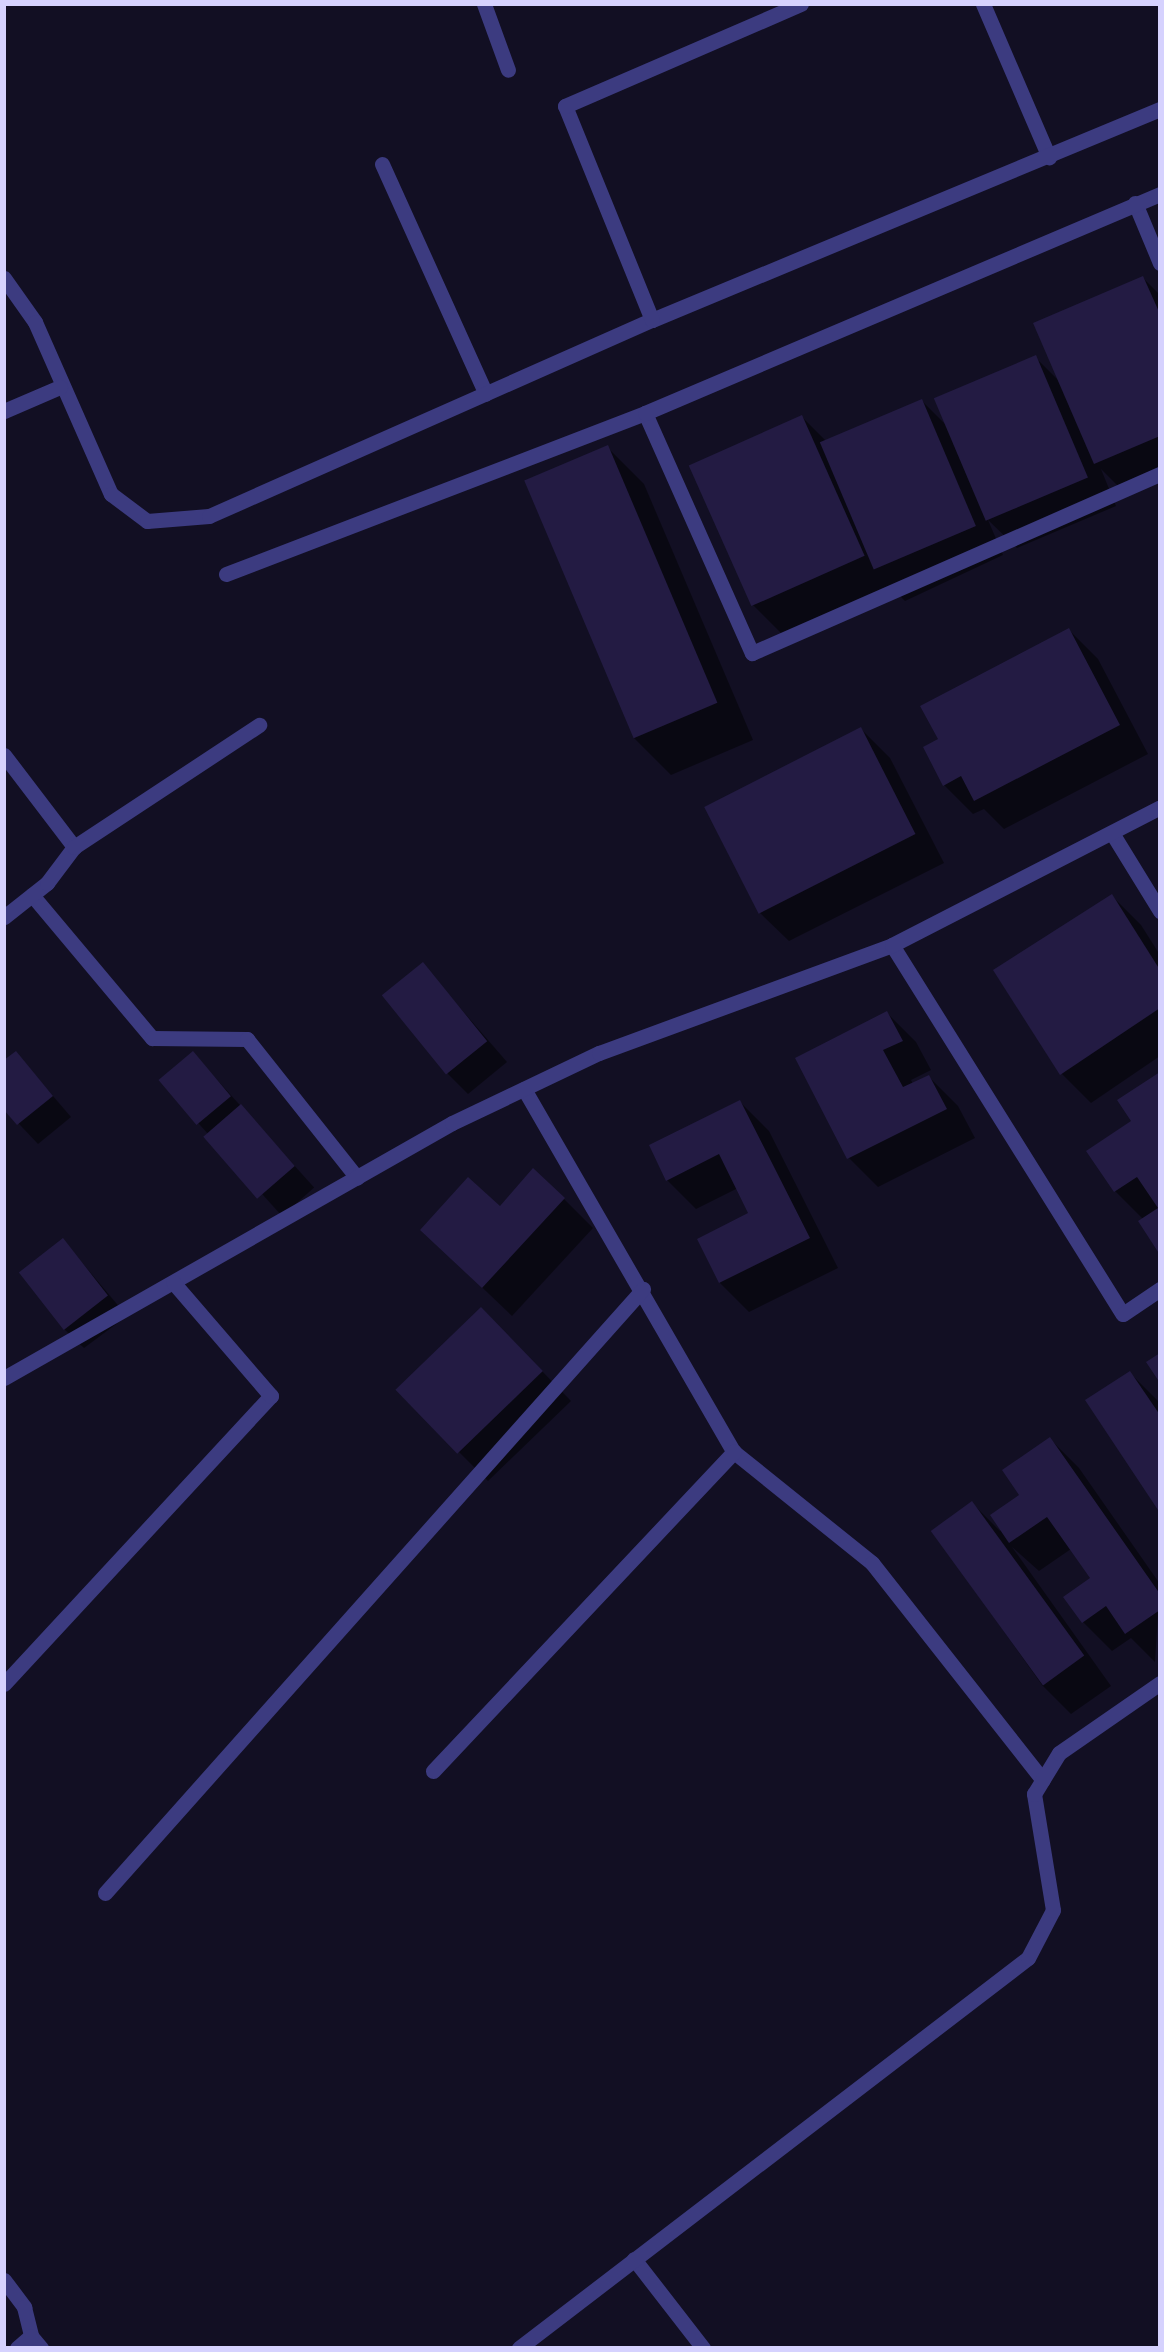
<!DOCTYPE html>
<style>
body{margin:0}
#map{position:relative;width:1164px;height:2352px;overflow:hidden;background:#120f23;font-family:"Source Sans 3",sans-serif}
div>[style]{position:absolute}
.shadow>*{inset:0;background:#0007;transform-origin:0 0}
.building>*{inset:0;background:#231b43;transform-origin:0 0}
.service>*{height:15px;margin:-7.5px;padding:0 7.5px;transform-origin:7.5px;border-radius:7.5px;background:#3c3b80}
.minor>*{height:15px;margin:-7.5px;padding:0 7.5px;transform-origin:7.5px;border-radius:7.5px;background:#3c3b80}
span{translate:-50% -50%;white-space:nowrap;text-align:center;line-height:1.15;-webkit-text-stroke:4.5px #120f23;paint-order:stroke}
.frame{position:absolute;inset:0;border:6px solid #d6d2fe;pointer-events:none}
</style>
<div id="map">
<div class="shadow">
<i style="clip-path:polygon(1143px 278px,1160px 295px,1160px 477px,1124px 492px,1101px 469px,1116px 506px,1017px 548px,988px 520px,1003px 555px,905px 601px,890px 586px,782px 634px,753px 605px,691px 466px,802px 417px,828px 443px,922px 401px,948px 427px,1035px 357px,1060px 382px)"></i>
<i style="clip-path:polygon(607px 447px,644px 484px,753px 740px,671px 775px,634px 738px)"></i>
<i style="clip-path:polygon(1069px 630px,1098px 659px,1148px 754px,1004px 829px,984px 809px,973px 814px,944px 785px,940px 740px)"></i>
<i style="clip-path:polygon(861px 729px,890px 758px,944px 863px,789px 941px,759px 912px)"></i>
<i style="clip-path:polygon(1112px 896px,1141px 925px,1160px 955px,1160px 1056px,1091px 1103px,1062px 1074px,995px 971px)"></i>
<i style="clip-path:polygon(422px 964px,507px 1062px,468px 1094px,448px 1074px)"></i>
<i style="clip-path:polygon(887px 1013px,916px 1042px,931px 1070px,911px 1080px,913px 1084px,928px 1076px,958px 1106px,975px 1138px,878px 1187px,849px 1158px,797px 1058px)"></i>
<i style="clip-path:polygon(16px 1053px,71px 1117px,38px 1144px,4px 1108px)"></i>
<i style="left:193px;top:1053px;width:181px;height:43px;rotate:48deg"></i>
<i style="clip-path:polygon(1160px 1074px,1160px 1252px,1143px 1219px,1115px 1191px,1134px 1122px)"></i>
<i style="clip-path:polygon(740px 1102px,769px 1131px,838px 1268px,749px 1312px,720px 1283px,699px 1240px,750px 1214px,738px 1188px,696px 1209px,667px 1180px)"></i>
<i style="clip-path:polygon(564px 1199px,593px 1228px,512px 1316px,422px 1230px,500px 1208px)"></i>
<i style="clip-path:polygon(63px 1240px,127px 1316px,84px 1348px,64px 1329px)"></i>
<i style="clip-path:polygon(510px 1338px,571px 1401px,488px 1481px,459px 1452px)"></i>
<i style="clip-path:polygon(1130px 1373px,1160px 1403px,1160px 1510px)"></i>
<i style="clip-path:polygon(1050px 1439px,1079px 1468px,1160px 1584px,1155px 1662px,1131px 1638px,1112px 1651px,1083px 1622px,1065px 1597px,1092px 1579px,1071px 1549px,1039px 1571px,1012px 1547px,1111px 1686px,1071px 1714px,1042px 1685px,933px 1532px,972px 1503px,1000px 1531px)"></i>
</div>
<div class="building">
<i style="clip-path:polygon(1143px 276px,1160px 314px,1160px 436px,1094px 464px,1033px 323px)"></i>
<i style="left:1036px;top:355px;width:133px;height:111px;rotate:67deg"></i>
<i style="left:922px;top:399px;width:138px;height:111px;rotate:67deg"></i>
<i style="left:802px;top:415px;width:154px;height:124px;rotate:66deg"></i>
<i style="left:608px;top:445px;width:280px;height:91px;rotate:67deg"></i>
<i style="clip-path:polygon(1069px 628px,1120px 725px,974px 801px,961px 776px,943px 786px,923px 747px,938px 739px,920px 706px)"></i>
<i style="left:861px;top:727px;width:120px;height:176px;rotate:63deg"></i>
<i style="clip-path:polygon(1112px 894px,1160px 970px,1160px 1008px,1060px 1075px,993px 970px)"></i>
<i style="left:423px;top:962px;width:102px;height:53px;rotate:51deg"></i>
<i style="clip-path:polygon(887px 1011px,903px 1041px,883px 1050px,903px 1087px,929px 1075px,947px 1109px,847px 1159px,795px 1058px)"></i>
<i style="clip-path:polygon(16px 1051px,53px 1096px,17px 1125px,4px 1110px,4px 1060px)"></i>
<i style="left:193px;top:1051px;width:59px;height:45px;rotate:50deg"></i>
<i style="clip-path:polygon(1160px 1072px,1160px 1255px,1138px 1221px,1158px 1208px,1137px 1177px,1114px 1192px,1086px 1151px,1131px 1121px,1117px 1100px)"></i>
<i style="clip-path:polygon(740px 1100px,810px 1238px,719px 1283px,697px 1239px,748px 1213px,719px 1154px,666px 1181px,649px 1145px)"></i>
<i style="left:241px;top:1104px;width:82px;height:50px;rotate:49deg"></i>
<i style="clip-path:polygon(533px 1168px,565px 1198px,482px 1288px,420px 1230px,468px 1177px,500px 1206px)"></i>
<i style="left:63px;top:1238px;width:73px;height:56px;rotate:52deg"></i>
<i style="left:481px;top:1307px;width:89px;height:119px;rotate:46deg"></i>
<i style="clip-path:polygon(1160px 1353px,1160px 1383px,1146px 1362px)"></i>
<i style="clip-path:polygon(1130px 1371px,1160px 1415px,1160px 1513px,1085px 1400px)"></i>
<i style="clip-path:polygon(1050px 1437px,1160px 1594px,1160px 1610px,1125px 1634px,1106px 1606px,1082px 1623px,1063px 1597px,1090px 1578px,1047px 1517px,1009px 1543px,990px 1515px,1019px 1495px,1002px 1470px)"></i>
<i style="left:972px;top:1501px;width:191px;height:51px;rotate:54deg"></i>
</div>
<div class="service">
<i style="left:983px;top:4px;width:167px;rotate:66.7deg"></i>
<i style="left:382px;top:164px;width:252px;rotate:65.7deg"></i>
<i style="left:1135px;top:203px;width:65px;rotate:67.4deg"></i>
<i style="left:4px;top:278px;width:54px;rotate:54.8deg"></i>
<i style="left:35px;top:322px;width:188px;rotate:66.2deg"></i>
<i style="left:111px;top:494px;width:45px;rotate:36.9deg"></i>
<i style="left:147px;top:521px;width:62px;rotate:-4.6deg"></i>
<i style="left:209px;top:516px;width:484px;rotate:-23.9deg"></i>
<i style="left:652px;top:320px;width:550px;rotate:-22.56deg"></i>
<i style="left:652px;top:320px;width:231px;rotate:-112.1deg"></i>
<i style="left:565px;top:106px;width:257px;rotate:-23.4deg"></i>
<i style="left:4px;top:411px;width:61px;rotate:-23.2deg"></i>
<i style="left:645px;top:413px;width:263px;rotate:66deg"></i>
<i style="left:752px;top:653px;width:446px;rotate:-23.7deg"></i>
<i style="left:226px;top:574px;width:449px;rotate:-21deg"></i>
<i style="left:645px;top:413px;width:560px;rotate:-23.04deg"></i>
</div>
<div class="minor">
<i style="left:484px;top:4px;width:70px;rotate:70deg"></i>
<i style="left:4px;top:755px;width:116px;rotate:52.7deg"></i>
<i style="left:1112px;top:833px;width:92px;rotate:58.4deg"></i>
<i style="left:32px;top:895px;width:187px;rotate:50deg"></i>
<i style="left:152px;top:1038px;width:95px;rotate:0.6deg"></i>
<i style="left:247px;top:1039px;width:177px;rotate:51.6deg"></i>
<i style="left:4px;top:917px;width:55px;rotate:-38.3deg"></i>
<i style="left:47px;top:883px;width:45px;rotate:-53.1deg"></i>
<i style="left:74px;top:847px;width:222px;rotate:-33.4deg"></i>
<i style="left:892px;top:945px;width:435px;rotate:58deg"></i>
<i style="left:1123px;top:1314px;width:45px;rotate:-34deg"></i>
<i style="left:524px;top:1089px;width:419px;rotate:60deg"></i>
<i style="left:734px;top:1452px;width:177px;rotate:38.8deg"></i>
<i style="left:872px;top:1563px;width:276px;rotate:51.8deg"></i>
<i style="left:4px;top:1378px;width:515px;rotate:-29.65deg"></i>
<i style="left:452px;top:1123px;width:163px;rotate:-25.5deg"></i>
<i style="left:599px;top:1053px;width:312px;rotate:-20.2deg"></i>
<i style="left:892px;top:945px;width:301px;rotate:-27.2deg"></i>
<i style="left:4px;top:1684px;width:393px;rotate:-47.2deg"></i>
<i style="left:271px;top:1396px;width:150px;rotate:-130.7deg"></i>
<i style="left:433px;top:1771px;width:439px;rotate:-46.7deg"></i>
<i style="left:105px;top:1893px;width:809px;rotate:-48.31deg"></i>
<i style="left:634px;top:2259px;width:113px;rotate:52.2deg"></i>
<i style="left:4px;top:2280px;width:34px;rotate:53deg"></i>
<i style="left:24px;top:2307px;width:30px;rotate:76deg"></i>
<i style="left:31px;top:2336px;width:16px;rotate:50deg"></i>
<i style="left:17px;top:2348px;width:18px;rotate:-41deg"></i>
<i style="left:519px;top:2348px;width:641px;rotate:-37.46deg"></i>
<i style="left:1028px;top:1958px;width:54px;rotate:-62.5deg"></i>
<i style="left:1053px;top:1910px;width:118px;rotate:-99.3deg"></i>
<i style="left:1034px;top:1794px;width:48px;rotate:-58.6deg"></i>
<i style="left:1059px;top:1753px;width:123px;rotate:-34.7deg"></i>
</div>
<div class="frame"></div>
</div>
